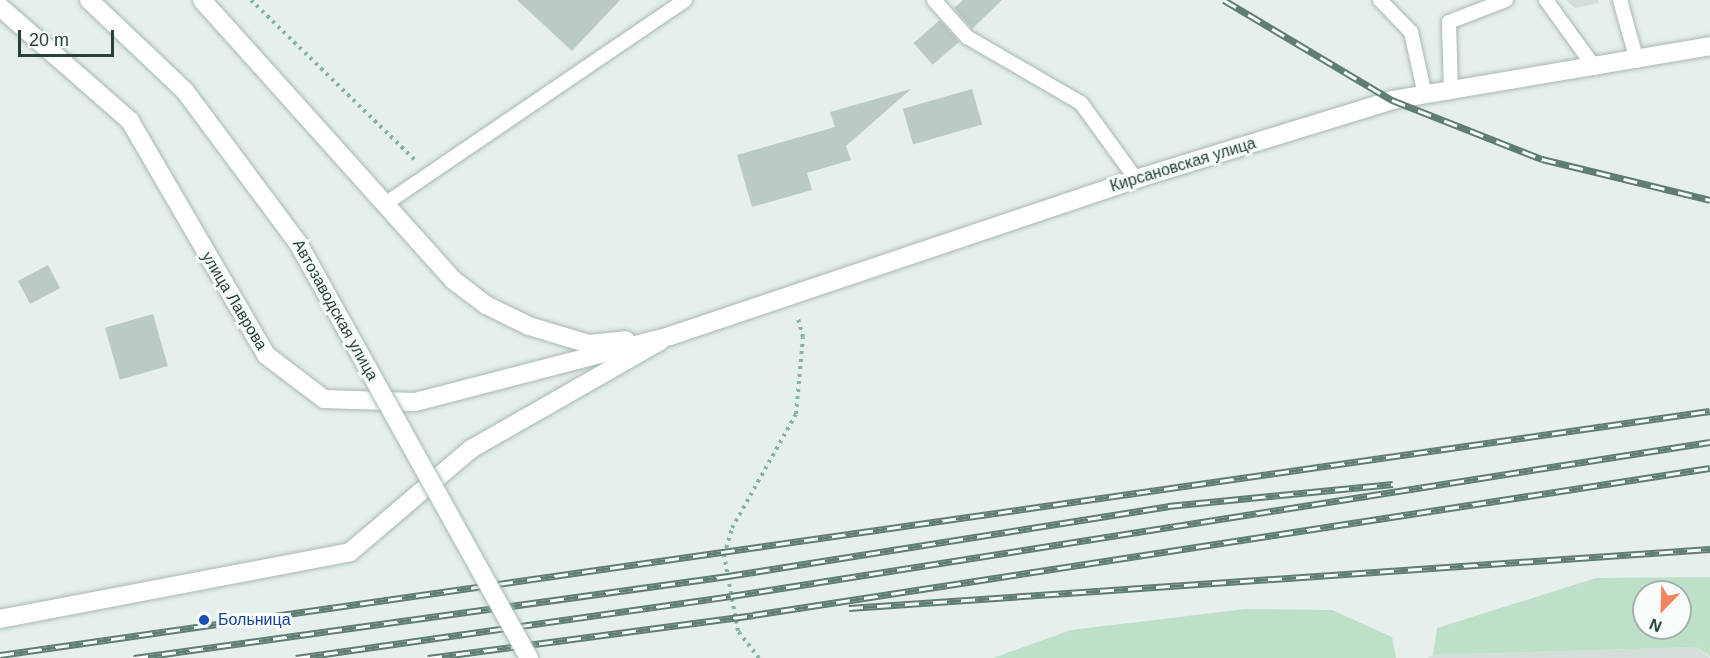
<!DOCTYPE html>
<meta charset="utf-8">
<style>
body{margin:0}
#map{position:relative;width:1710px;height:658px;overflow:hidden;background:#e6efeb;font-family:Arial,sans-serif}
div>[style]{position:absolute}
.built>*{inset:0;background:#d4dfda}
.green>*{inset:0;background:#bfe0c8}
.building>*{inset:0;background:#bbcac4;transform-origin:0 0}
.path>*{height:4px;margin-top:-2px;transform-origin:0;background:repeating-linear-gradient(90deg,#86b3a5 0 3px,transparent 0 7.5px)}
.roads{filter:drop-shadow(0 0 2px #a8b8b2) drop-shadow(0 0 2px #a8b8b2)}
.service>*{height:14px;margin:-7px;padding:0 7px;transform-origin:7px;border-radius:7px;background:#fff}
.minor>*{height:18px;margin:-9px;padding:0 9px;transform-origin:9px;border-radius:9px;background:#fff}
.secondary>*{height:18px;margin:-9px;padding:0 9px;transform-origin:9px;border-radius:9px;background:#fff}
.rail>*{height:7px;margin-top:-3.5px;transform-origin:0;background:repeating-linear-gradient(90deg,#f7fbf9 0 14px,#5f7d75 0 28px);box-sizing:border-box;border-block:2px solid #5f7d75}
.bridges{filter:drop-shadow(0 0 2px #a4bbb3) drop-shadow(0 0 2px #a4bbb3)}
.secondary-bridge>*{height:18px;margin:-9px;padding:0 9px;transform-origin:9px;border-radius:9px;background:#fff}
.dots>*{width:16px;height:16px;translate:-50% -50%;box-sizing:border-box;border:3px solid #f7fbf9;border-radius:50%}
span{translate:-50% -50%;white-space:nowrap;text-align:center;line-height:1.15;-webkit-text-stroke:6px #f7fbf9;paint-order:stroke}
.street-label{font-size:16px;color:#24423a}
.transit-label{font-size:16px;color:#164399}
.left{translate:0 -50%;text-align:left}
.north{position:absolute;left:1632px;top:580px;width:60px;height:60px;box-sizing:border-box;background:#f7fbf9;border:2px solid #a3b1ad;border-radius:50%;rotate:203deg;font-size:16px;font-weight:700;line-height:24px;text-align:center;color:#24423a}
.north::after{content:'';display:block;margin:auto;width:21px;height:27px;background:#f4845f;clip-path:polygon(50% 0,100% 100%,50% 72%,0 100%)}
.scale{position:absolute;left:18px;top:30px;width:96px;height:27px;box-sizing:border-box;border:3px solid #24423a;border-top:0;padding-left:8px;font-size:18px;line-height:21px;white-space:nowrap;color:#24423a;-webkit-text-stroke:4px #f7fbf9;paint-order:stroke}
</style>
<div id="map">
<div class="built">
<i style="clip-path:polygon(1566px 0,1598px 0,1599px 3px,1575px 8px)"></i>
<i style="clip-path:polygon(1696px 647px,1710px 658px,1427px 658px,1433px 655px)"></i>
</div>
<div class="green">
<i style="clip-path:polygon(evenodd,1710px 577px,1710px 656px,1696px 647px,1433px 655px,1437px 628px,1596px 578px,1710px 577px,1644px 592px,1680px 592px,1680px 628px,1644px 628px,1644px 592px)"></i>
<i style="clip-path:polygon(1246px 609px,1332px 610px,1392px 637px,1396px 658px,993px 658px,1071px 630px)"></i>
</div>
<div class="building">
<i style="clip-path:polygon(517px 0,620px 0,572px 51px)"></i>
<i style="clip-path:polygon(963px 0,1002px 0,972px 29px,954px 8px)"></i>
<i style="left:940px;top:20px;width:29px;height:35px;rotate:49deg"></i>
<i style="clip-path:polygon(911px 89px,846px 146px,851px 160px,807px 173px,812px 190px,752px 207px,737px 155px,835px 127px,830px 112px)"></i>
<i style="left:972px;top:89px;width:37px;height:72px;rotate:74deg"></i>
<i style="left:48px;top:265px;width:26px;height:34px;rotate:62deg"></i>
<i style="left:153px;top:314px;width:54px;height:50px;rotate:74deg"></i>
</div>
<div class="path">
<i style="left:251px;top:0;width:228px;rotate:44.3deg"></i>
<i style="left:759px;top:658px;width:34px;rotate:-128deg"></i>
<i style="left:738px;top:631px;width:77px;rotate:-100.4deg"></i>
<i style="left:724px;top:555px;width:28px;rotate:-73deg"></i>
<i style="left:732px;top:528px;width:131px;rotate:-60.7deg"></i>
<i style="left:796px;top:414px;width:77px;rotate:-84.8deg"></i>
<i style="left:803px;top:337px;width:20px;rotate:-105deg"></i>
</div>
<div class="roads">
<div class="service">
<i style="left:934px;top:0;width:50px;rotate:48.3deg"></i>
<i style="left:967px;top:37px;width:132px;rotate:30.1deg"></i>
<i style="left:1081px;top:103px;width:94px;rotate:54.1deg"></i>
<i style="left:1380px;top:0;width:45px;rotate:45.9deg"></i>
<i style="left:1411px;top:32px;width:65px;rotate:77.5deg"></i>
<i style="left:1546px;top:0;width:84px;rotate:54.2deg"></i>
<i style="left:1620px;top:0;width:63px;rotate:74.4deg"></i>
<i style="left:1451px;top:91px;width:69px;rotate:-91.7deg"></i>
<i style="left:1449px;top:22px;width:61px;rotate:-21.1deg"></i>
<i style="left:388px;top:202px;width:359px;rotate:-34.2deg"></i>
</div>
<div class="minor">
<i style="left:0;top:619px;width:356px;rotate:-10.8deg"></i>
<i style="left:350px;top:552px;width:159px;rotate:-40.4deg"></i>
<i style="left:471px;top:449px;width:218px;rotate:-29.7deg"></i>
</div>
<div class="secondary">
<i style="left:202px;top:0;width:375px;rotate:48.1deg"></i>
<i style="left:452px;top:279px;width:43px;rotate:37.4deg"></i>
<i style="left:486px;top:305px;width:48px;rotate:26deg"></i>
<i style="left:529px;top:326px;width:63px;rotate:16.7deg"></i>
<i style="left:589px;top:344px;width:37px;rotate:-6deg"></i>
<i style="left:0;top:7px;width:173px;rotate:41.2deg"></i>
<i style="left:130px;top:121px;width:271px;rotate:59.8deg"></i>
<i style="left:266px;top:355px;width:73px;rotate:37.2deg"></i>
<i style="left:324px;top:399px;width:91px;rotate:1.9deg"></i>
<i style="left:415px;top:402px;width:263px;rotate:-14.5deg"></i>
<i style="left:670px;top:336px;width:492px;rotate:-18.6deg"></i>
<i style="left:1136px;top:179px;width:268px;rotate:-17.1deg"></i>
<i style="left:1392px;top:100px;width:323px;rotate:-9.6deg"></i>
</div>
</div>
<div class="rail">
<i style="left:1224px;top:0;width:196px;rotate:30.8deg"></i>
<i style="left:1392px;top:100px;width:161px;rotate:21.5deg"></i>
<i style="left:1542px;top:159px;width:173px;rotate:13.7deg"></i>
<i style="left:849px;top:608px;width:863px;rotate:-3.92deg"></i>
<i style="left:0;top:655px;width:1727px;rotate:-8.12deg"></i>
<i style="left:134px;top:658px;width:600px;rotate:-7.86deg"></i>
<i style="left:728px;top:576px;width:446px;rotate:-9deg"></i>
<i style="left:1168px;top:506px;width:226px;rotate:-5.6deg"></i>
<i style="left:296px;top:658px;width:439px;rotate:-8.1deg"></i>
<i style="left:731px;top:596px;width:991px;rotate:-8.94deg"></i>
<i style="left:428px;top:658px;width:328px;rotate:-7.5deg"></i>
<i style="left:753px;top:615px;width:968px;rotate:-8.73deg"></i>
</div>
<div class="bridges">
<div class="secondary-bridge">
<i style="left:89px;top:0;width:132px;rotate:43.5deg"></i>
<i style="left:185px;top:91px;width:189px;rotate:53.4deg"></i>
<i style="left:298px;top:243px;width:475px;rotate:60.9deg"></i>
</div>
</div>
<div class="dots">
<i style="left:204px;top:620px;background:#1a4fb4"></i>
</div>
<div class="street-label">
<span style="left:1183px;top:165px;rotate:-17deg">Кирсановская улица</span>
<span style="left:234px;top:301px;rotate:59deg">улица Лаврова</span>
<span style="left:335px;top:310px;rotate:61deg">Автозаводская улица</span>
</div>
<div class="transit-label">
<span class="left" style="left:218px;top:620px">Больница</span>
</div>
<div class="north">N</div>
<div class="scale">20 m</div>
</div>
